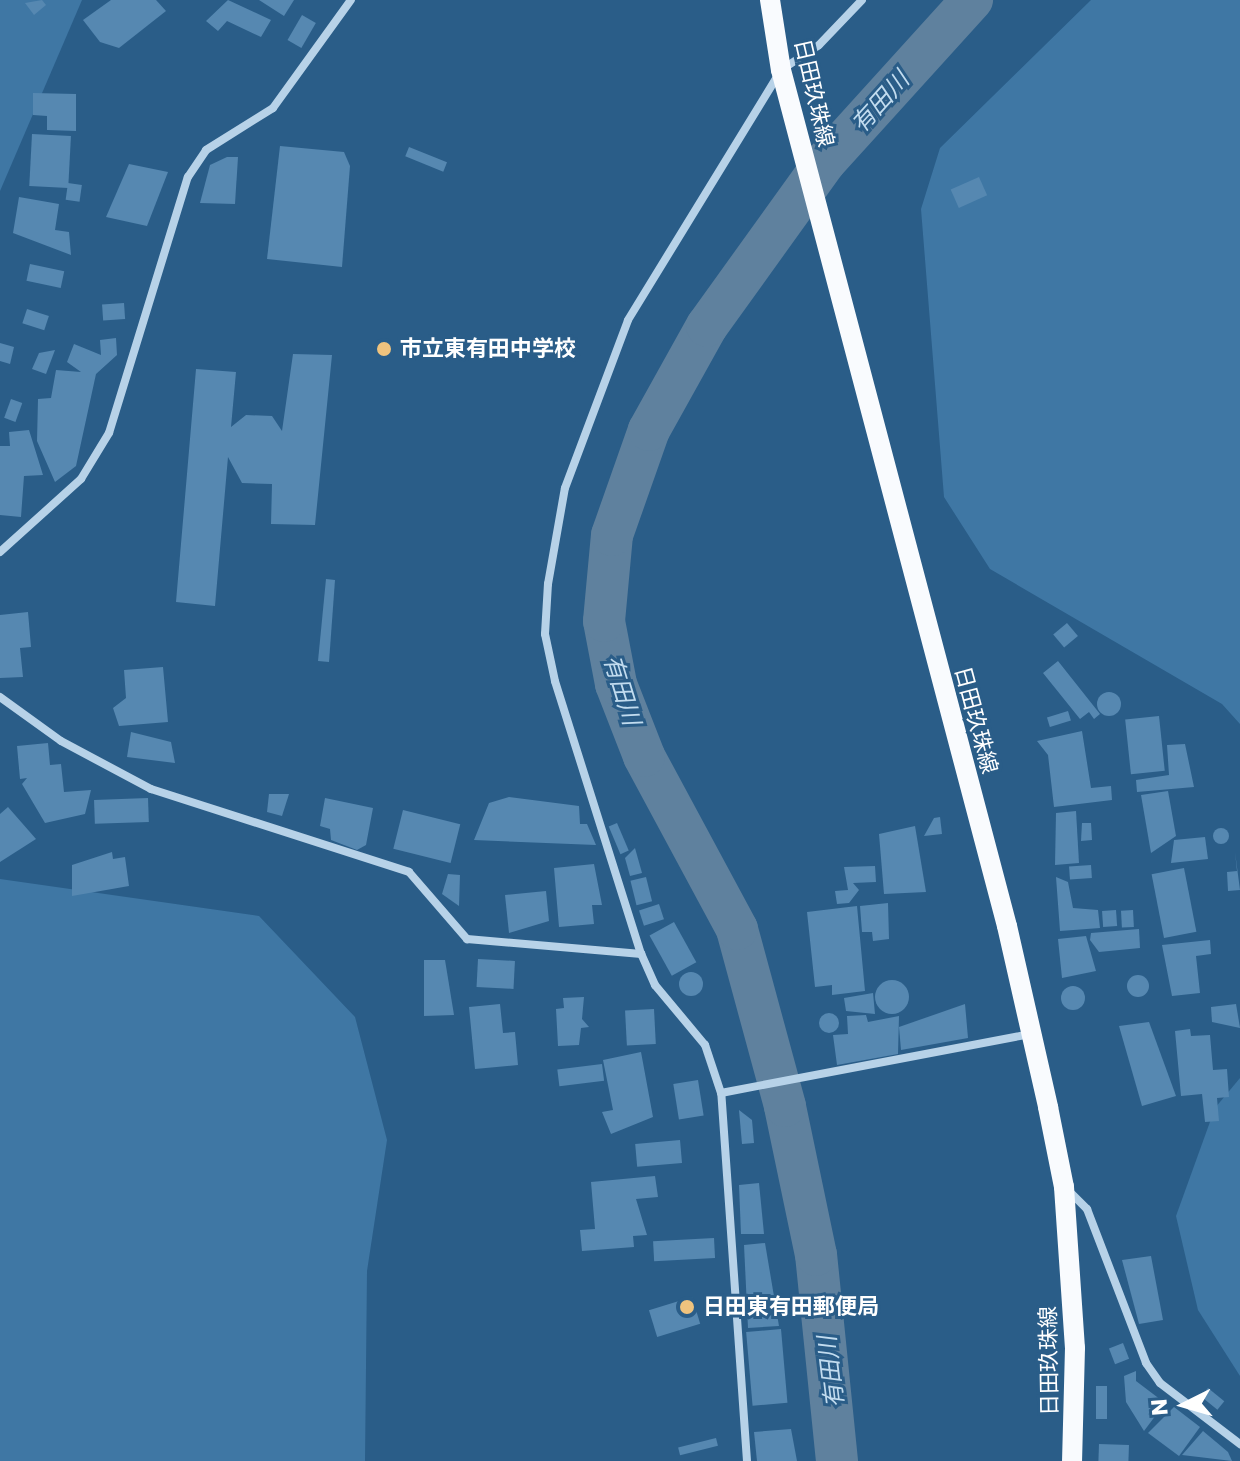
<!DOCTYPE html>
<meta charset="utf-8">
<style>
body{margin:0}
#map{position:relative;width:1240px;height:1461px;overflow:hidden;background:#2a5d88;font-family:Poppins,"Noto Sans JP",sans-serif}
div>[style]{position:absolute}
.green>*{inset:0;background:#3f77a4}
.river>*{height:42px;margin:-21px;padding:0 21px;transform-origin:21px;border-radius:21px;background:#5f819e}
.building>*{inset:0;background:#5688b1;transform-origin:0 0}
.round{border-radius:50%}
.street>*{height:8px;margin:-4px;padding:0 4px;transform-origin:4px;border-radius:4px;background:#b7d2e8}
.primary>*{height:20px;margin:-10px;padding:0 10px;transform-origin:10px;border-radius:10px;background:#f9fbfe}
.dots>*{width:22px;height:22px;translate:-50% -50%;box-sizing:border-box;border:4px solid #2a5d88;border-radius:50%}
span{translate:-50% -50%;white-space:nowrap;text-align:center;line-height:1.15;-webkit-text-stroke:6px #2a5d88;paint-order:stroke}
.street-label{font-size:22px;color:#fff}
.poi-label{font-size:22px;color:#fff;font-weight:700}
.left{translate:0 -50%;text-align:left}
.water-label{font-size:24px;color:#c2dcef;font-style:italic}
.north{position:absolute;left:1144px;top:1365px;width:80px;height:80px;-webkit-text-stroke:6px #2a5d88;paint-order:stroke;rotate:265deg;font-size:22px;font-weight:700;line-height:32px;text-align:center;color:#fff}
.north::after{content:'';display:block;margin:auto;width:28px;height:36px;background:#fff;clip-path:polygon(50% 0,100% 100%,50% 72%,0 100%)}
</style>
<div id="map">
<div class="green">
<i style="clip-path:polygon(0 0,82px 0,0 191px)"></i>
<i style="clip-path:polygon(1091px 0,1240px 0,1240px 724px,1222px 704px,990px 569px,944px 497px,921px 209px,940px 148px)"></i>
<i style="clip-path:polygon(0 879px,259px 916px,355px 1017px,387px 1140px,367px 1271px,365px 1461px,0 1461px)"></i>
<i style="clip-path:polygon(1240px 1078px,1240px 1376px,1198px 1310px,1176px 1216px,1215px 1108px)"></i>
</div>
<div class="river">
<i style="left:837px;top:1461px;width:207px;rotate:-95.8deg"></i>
<i style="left:816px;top:1255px;width:152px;rotate:-101.8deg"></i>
<i style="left:785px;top:1106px;width:183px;rotate:-105.2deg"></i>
<i style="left:737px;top:929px;width:196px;rotate:-118.3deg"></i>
<i style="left:644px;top:756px;width:77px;rotate:-111.3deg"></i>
<i style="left:616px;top:684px;width:64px;rotate:-100.8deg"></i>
<i style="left:604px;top:621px;width:86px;rotate:-84.7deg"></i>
<i style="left:612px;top:535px;width:111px;rotate:-70.6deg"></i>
<i style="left:649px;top:430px;width:119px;rotate:-60.9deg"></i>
<i style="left:707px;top:326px;width:202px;rotate:-54.3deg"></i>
<i style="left:825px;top:162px;width:219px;rotate:-47.8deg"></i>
</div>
<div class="building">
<i style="clip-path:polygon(42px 0,46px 5px,34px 15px,25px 3px)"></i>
<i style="clip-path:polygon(111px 0,156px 0,166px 11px,119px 48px,100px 42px,83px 20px)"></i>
<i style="clip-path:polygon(228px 0,271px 20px,261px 37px,227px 21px,218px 31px,206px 21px)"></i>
<i style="clip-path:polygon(259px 0,294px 0,284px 16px)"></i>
<i style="left:302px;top:15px;width:16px;height:29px;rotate:30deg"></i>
<i style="clip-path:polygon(33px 93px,76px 94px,76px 131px,47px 130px,47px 116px,33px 115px)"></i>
<i style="left:32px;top:134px;width:39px;height:52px;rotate:3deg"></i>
<i style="clip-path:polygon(280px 146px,344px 152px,350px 166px,342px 267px,267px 259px)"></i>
<i style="left:409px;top:147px;width:41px;height:10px;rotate:22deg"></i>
<i style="clip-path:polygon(227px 157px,238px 157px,235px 204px,200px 203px,210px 165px)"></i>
<i style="clip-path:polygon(129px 164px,168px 172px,147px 226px,106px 217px)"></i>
<i style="left:979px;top:177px;width:20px;height:31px;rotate:66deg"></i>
<i style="left:68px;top:183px;width:14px;height:17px;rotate:8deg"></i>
<i style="clip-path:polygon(19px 197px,59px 204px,55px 230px,69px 232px,71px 255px,13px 233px)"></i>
<i style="left:30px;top:264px;width:35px;height:17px;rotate:12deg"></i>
<i style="left:124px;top:303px;width:16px;height:22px;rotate:86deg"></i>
<i style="left:27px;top:309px;width:23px;height:15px;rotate:18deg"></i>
<i style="clip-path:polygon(116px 338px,117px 355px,96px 374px,76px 466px,55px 482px,37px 441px,38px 399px,51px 398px,56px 370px,81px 372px,67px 362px,74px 344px,101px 355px,100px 340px)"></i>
<i style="clip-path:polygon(0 343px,14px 347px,10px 364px,0 361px)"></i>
<i style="clip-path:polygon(55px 350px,46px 374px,32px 369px,39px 353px)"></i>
<i style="clip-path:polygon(293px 354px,332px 355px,315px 525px,271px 524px,272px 484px,242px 483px,228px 457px,215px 606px,176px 602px,196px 369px,236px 372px,231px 427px,246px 415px,272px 416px,282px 431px)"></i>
<i style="left:11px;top:399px;width:12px;height:20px;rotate:20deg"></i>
<i style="clip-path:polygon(29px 430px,43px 475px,24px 476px,21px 517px,0 515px,0 446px,10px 446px,9px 432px)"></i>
<i style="clip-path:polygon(326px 579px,335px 580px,329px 662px,318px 661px)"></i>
<i style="clip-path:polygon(28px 612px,31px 647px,20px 648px,23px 677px,0 678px,0 615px)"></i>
<i style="left:1067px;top:623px;width:17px;height:18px;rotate:50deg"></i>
<i style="clip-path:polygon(1058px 661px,1100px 714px,1094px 719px,1089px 712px,1080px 719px,1043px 673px)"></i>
<i style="clip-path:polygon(163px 667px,168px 722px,119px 726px,113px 708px,126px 698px,124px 670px)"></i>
<i class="round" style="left:1097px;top:692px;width:24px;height:24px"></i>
<i style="left:1068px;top:711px;width:10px;height:22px;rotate:73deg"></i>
<i style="left:1159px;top:716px;width:55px;height:34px;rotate:84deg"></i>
<i style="clip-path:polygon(1082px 731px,1091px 788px,1111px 786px,1112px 800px,1054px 807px,1048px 755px,1037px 741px)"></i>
<i style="clip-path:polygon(131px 732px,171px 742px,175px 763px,127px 757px)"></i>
<i style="clip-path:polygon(48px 743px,50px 765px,61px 764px,64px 792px,91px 790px,85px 814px,45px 823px,22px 784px,27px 778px,20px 779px,17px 746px)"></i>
<i style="clip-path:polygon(1185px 744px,1194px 787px,1137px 792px,1136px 780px,1169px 775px,1167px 745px)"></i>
<i style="clip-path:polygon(1168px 791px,1176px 836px,1151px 853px,1141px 795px)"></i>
<i style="clip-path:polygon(269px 794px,289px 794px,282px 816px,267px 812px)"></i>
<i style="clip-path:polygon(509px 797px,579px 806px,580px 824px,587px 824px,596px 845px,474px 840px,489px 803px)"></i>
<i style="left:148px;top:798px;width:24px;height:54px;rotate:88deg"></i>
<i style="clip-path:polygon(325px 798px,373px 808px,366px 845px,357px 850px,331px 840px,330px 829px,320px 826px)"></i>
<i style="clip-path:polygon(8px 807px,36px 839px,0 862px,0 814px)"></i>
<i style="left:403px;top:810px;width:59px;height:40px;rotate:14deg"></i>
<i style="clip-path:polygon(1076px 811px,1079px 863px,1055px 865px,1056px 813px)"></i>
<i style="clip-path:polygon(940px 817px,942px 834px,924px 836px,934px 818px)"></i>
<i style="left:617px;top:823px;width:30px;height:9px;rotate:67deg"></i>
<i style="clip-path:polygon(1082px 823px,1091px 823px,1092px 840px,1081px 841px)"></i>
<i style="clip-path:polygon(915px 826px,926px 892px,884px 894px,879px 834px)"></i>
<i class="round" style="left:1213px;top:828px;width:16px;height:16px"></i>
<i style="clip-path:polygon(1205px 837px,1208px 859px,1171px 863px,1174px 840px)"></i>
<i style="clip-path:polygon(635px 848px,642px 873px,630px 876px,625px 858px)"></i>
<i style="clip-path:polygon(112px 852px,113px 859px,125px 857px,129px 886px,72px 896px,72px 865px)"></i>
<i style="clip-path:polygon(1235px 852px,1240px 890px,1228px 891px,1227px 872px,1237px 871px)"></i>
<i style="clip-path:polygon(594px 864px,602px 905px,592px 905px,594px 924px,559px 927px,554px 868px)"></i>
<i style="left:1091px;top:865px;width:13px;height:22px;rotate:86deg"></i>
<i style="clip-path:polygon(875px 866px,876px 882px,853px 883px,859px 890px,849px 903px,837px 904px,835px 891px,848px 890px,844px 867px)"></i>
<i style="left:1184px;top:868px;width:65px;height:33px;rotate:79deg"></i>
<i style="clip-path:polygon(448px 874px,460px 875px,459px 906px,442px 894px)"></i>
<i style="left:646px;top:877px;width:25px;height:16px;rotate:76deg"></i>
<i style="clip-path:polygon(1056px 877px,1068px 882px,1073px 908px,1098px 910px,1100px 928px,1060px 931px)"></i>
<i style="clip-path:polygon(546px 891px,549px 921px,509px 933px,505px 895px)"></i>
<i style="clip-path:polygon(888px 903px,889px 939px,873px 941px,872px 932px,862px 932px,860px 906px)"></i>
<i style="left:659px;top:904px;width:16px;height:21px;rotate:72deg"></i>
<i style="clip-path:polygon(857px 906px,865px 991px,832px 995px,832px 985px,815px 987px,807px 912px)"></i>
<i style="left:1116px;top:910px;width:16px;height:14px;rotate:86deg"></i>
<i style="left:1133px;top:910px;width:17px;height:12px;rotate:87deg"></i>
<i style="left:674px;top:922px;width:46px;height:28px;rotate:61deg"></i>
<i style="clip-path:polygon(1139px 929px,1140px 948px,1099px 952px,1090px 940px,1091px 933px)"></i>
<i style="clip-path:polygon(1086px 936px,1096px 971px,1062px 978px,1058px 939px)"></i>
<i style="clip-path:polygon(1210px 940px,1211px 954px,1196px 956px,1200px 993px,1172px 996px,1162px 945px)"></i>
<i style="left:478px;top:959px;width:37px;height:28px;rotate:3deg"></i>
<i style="clip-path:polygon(424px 960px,445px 960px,454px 1015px,424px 1016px)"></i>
<i class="round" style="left:679px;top:972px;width:24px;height:24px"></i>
<i class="round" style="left:1127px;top:975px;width:22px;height:22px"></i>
<i class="round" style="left:875px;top:980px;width:34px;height:34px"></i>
<i class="round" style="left:1061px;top:986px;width:24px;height:24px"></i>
<i style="clip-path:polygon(873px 993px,875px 1014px,846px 1011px,844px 998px)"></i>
<i style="clip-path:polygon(584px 997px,582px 1019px,589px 1027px,581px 1028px,579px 1045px,558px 1046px,556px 1009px,564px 1008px,563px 998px)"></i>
<i style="clip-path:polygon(500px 1004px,503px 1033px,515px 1032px,518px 1065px,475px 1069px,469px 1007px)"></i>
<i style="clip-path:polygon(965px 1004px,968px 1038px,901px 1050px,899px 1027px)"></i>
<i style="clip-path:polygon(1236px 1004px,1240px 1028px,1212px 1022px,1211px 1007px)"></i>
<i style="left:654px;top:1009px;width:35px;height:29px;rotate:87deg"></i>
<i class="round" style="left:819px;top:1013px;width:20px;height:20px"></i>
<i style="clip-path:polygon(866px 1015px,868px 1022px,899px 1016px,898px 1054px,837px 1065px,833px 1035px,848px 1034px,847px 1016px)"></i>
<i style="clip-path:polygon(1149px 1022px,1176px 1096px,1142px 1106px,1119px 1026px)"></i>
<i style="clip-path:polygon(1190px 1029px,1191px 1036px,1210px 1035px,1213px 1070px,1227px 1069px,1229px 1097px,1217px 1098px,1219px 1121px,1205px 1122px,1202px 1094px,1181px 1096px,1175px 1031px)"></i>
<i style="clip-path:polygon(641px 1052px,653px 1117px,611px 1134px,602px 1112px,613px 1110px,603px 1060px)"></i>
<i style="left:602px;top:1064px;width:17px;height:45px;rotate:83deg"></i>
<i style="left:698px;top:1080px;width:36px;height:25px;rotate:81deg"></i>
<i style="clip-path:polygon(739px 1110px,752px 1120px,754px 1143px,742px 1144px)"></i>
<i style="left:680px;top:1140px;width:23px;height:45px;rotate:85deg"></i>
<i style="clip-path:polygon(655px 1176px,658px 1197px,636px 1199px,647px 1235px,633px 1236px,634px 1247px,582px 1251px,580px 1230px,595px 1229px,591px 1182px)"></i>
<i style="clip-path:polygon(759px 1183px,764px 1234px,741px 1234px,739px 1185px)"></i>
<i style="left:714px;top:1238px;width:20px;height:61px;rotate:87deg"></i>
<i style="clip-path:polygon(765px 1243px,779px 1326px,748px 1328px,744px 1245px)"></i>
<i style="clip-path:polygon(1151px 1256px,1163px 1320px,1139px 1324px,1122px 1260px)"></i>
<i style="left:692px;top:1297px;width:28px;height:45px;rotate:73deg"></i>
<i style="left:781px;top:1329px;width:74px;height:35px;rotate:85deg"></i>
<i style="left:1123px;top:1343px;width:17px;height:15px;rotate:69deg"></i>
<i style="clip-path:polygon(1136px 1371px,1136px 1381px,1165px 1403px,1144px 1431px,1126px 1402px,1124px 1376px)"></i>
<i style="left:1096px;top:1386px;width:11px;height:33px"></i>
<i style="left:1208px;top:1388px;width:21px;height:11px;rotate:39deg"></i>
<i style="clip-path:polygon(1174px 1407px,1200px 1427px,1179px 1456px,1148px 1433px)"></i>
<i style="clip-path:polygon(791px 1429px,797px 1461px,757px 1461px,754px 1432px)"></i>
<i style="clip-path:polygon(1203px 1431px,1228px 1452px,1232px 1461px,1182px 1455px)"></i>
<i style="left:716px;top:1438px;width:8px;height:39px;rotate:76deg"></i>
<i style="left:1099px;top:1444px;width:30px;height:17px;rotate:2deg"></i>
</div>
<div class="street">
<i style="left:0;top:552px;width:109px;rotate:-42deg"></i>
<i style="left:81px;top:479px;width:54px;rotate:-58.7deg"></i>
<i style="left:109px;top:433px;width:268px;rotate:-72.9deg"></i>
<i style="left:188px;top:177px;width:32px;rotate:-56deg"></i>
<i style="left:206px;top:150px;width:79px;rotate:-32.1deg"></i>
<i style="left:273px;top:108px;width:133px;rotate:-54.2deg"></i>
<i style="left:0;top:697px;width:75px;rotate:35.8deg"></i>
<i style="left:61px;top:741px;width:102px;rotate:28.1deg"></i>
<i style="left:151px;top:789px;width:271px;rotate:17.8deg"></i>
<i style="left:409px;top:872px;width:89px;rotate:49.1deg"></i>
<i style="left:467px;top:939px;width:175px;rotate:4.9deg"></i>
<i style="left:721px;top:1093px;width:315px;rotate:-10.8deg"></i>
<i style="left:1068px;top:1190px;width:27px;rotate:45deg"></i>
<i style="left:1087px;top:1209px;width:165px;rotate:69deg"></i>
<i style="left:1146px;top:1363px;width:24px;rotate:55deg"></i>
<i style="left:1160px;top:1383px;width:101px;rotate:37.3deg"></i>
<i style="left:747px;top:1461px;width:369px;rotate:-94deg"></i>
<i style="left:721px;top:1093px;width:51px;rotate:-108.4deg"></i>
<i style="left:705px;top:1045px;width:78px;rotate:-129.8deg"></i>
<i style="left:655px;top:985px;width:34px;rotate:-114deg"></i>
<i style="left:641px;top:954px;width:286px;rotate:-107.5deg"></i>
<i style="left:555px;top:681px;width:48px;rotate:-102deg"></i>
<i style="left:545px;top:634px;width:50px;rotate:-86.6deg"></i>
<i style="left:548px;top:584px;width:97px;rotate:-80deg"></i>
<i style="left:565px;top:488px;width:179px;rotate:-69.4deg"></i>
<i style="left:628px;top:320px;width:293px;rotate:-58.5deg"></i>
<i style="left:781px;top:70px;width:45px;rotate:-33.3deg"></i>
<i style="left:819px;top:45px;width:62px;rotate:-46.3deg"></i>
</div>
<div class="primary">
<i style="left:770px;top:0;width:71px;rotate:81.1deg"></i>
<i style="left:781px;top:70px;width:885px;rotate:75.21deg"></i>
<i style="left:1007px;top:926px;width:186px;rotate:77.2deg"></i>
<i style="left:1048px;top:1107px;width:82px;rotate:78.7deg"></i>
<i style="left:1064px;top:1187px;width:161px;rotate:86.1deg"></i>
<i style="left:1075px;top:1348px;width:113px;rotate:91.5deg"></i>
</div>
<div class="dots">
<i style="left:384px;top:349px;background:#efc37e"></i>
<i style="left:687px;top:1307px;background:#efc37e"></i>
</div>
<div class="street-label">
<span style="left:814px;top:93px;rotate:77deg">日田玖珠線</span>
<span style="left:976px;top:720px;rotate:75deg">日田玖珠線</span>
<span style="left:1049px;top:1361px;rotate:-91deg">日田玖珠線</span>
</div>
<div class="poi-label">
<span class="left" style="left:400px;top:349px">市立東有田中学校</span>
<span class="left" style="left:703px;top:1307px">日田東有田郵便局</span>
</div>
<div class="water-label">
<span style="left:880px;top:102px;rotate:-48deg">有田川</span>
<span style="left:622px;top:690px;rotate:73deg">有田川</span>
<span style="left:831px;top:1372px;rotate:-97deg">有田川</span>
</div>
<div class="north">N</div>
</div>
